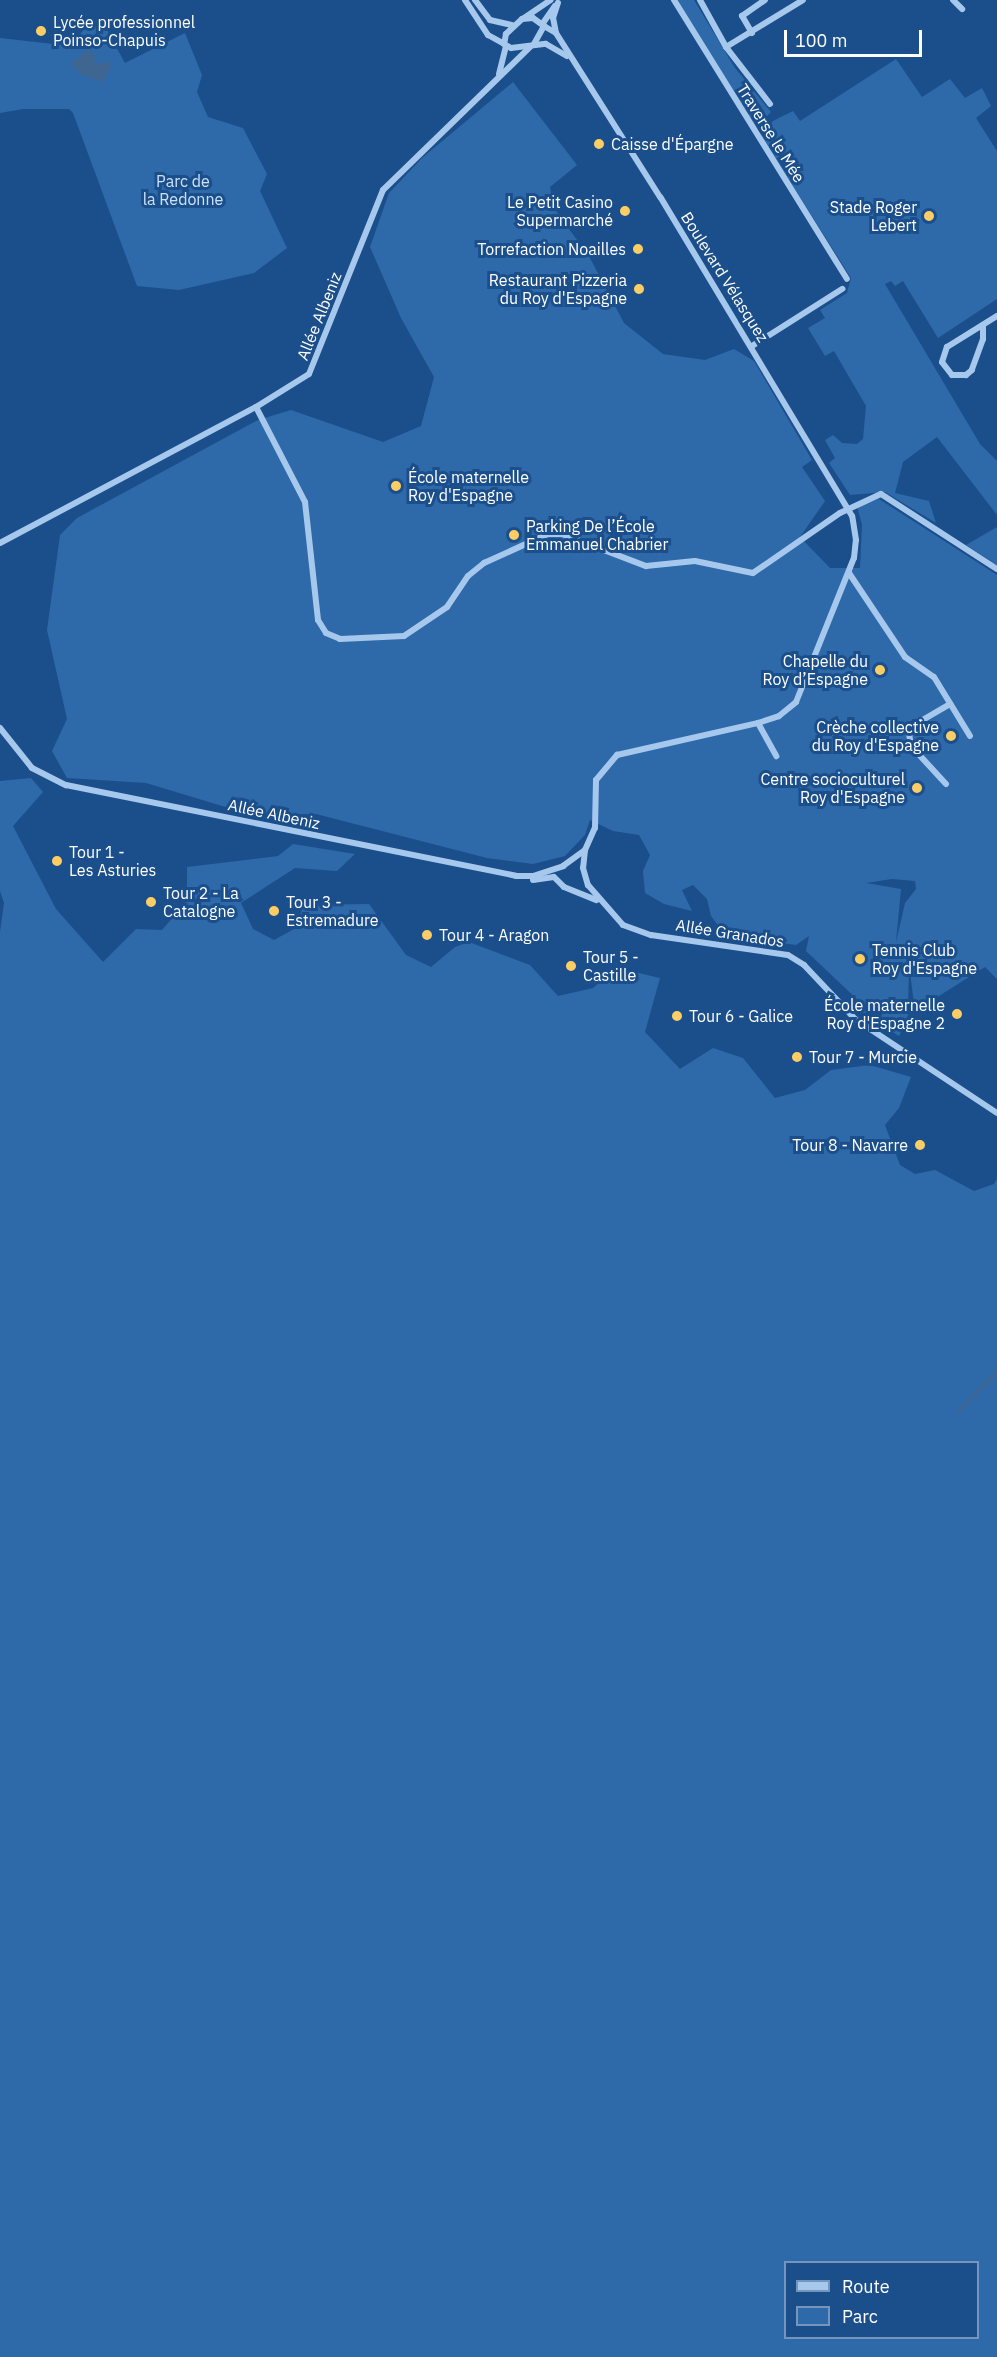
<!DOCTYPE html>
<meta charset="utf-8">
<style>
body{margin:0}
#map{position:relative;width:997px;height:2357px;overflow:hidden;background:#1b4f8c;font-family:"IBM Plex Sans",sans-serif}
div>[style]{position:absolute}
.green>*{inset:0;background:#2e69aa}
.water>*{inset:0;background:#3f6591}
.stream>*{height:3px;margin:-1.5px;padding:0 1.5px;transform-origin:1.5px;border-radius:1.5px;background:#3f6591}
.minor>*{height:6px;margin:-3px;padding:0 3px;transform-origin:3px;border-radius:3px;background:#a7c8ed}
.dots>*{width:16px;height:16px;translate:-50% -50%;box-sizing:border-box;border:3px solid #1b4f8c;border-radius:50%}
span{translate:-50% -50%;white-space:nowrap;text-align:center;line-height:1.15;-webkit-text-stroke:6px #1b4f8c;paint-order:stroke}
.poi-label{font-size:16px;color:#fff}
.left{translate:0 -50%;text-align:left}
.right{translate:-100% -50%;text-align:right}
.street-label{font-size:16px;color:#fff}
.park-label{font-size:16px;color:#cde2f9}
.legend{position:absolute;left:784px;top:2261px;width:195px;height:78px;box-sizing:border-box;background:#1b4f8c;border:2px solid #7695ba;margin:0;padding:8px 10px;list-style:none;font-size:18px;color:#fff}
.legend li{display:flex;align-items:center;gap:12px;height:30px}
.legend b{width:30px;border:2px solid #7695ba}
.scale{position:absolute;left:784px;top:30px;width:138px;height:27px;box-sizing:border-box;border:3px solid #fff;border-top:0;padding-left:8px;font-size:18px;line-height:21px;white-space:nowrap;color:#fff;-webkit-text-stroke:4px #1b4f8c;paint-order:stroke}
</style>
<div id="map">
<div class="green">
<i style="clip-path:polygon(677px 0,694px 0,735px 68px,771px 112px,756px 127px)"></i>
<i style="clip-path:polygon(102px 21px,125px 63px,185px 33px,202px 75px,197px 92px,208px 117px,243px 128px,267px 174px,260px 191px,287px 248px,254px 273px,179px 290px,137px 286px,73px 113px,69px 109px,23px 109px,0 113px,0 38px,71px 46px,85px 28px)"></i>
<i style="clip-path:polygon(896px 59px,922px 97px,950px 79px,965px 98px,982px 88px,991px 106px,976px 118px,997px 151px,997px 299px,938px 338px,903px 281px,895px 286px,891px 281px,885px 284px,980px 444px,997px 461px,997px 515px,937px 437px,903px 462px,895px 493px,929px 501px,936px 523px,885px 492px,850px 495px,829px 463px,835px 458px,825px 440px,833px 435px,842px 443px,857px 444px,863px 439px,866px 406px,834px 351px,825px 356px,808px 328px,825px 318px,820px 310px,847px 293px,851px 278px,762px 137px,773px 121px,793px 111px,800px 121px)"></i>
<i style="clip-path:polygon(evenodd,513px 82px,577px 165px,550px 187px,554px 208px,590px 258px,624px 323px,663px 354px,705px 360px,734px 349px,754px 361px,812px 460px,802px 467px,825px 501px,800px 537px,830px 568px,860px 568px,862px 525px,857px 506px,879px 499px,997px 575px,997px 979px,985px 967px,915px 1011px,909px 965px,908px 1015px,899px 1036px,861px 1012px,860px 1002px,806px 951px,809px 936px,796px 945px,740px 937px,720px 928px,711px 916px,707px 899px,693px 885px,682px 890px,692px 911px,664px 904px,645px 893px,643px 871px,650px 855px,639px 835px,613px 831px,590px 820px,585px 835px,565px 856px,533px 864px,487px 858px,316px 814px,252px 815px,146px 783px,67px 778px,52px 751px,67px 719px,47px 630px,60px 535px,77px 518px,258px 420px,291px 410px,383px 442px,421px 426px,434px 377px,401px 318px,370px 247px,389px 193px,422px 158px,513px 82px,892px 879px,915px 881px,916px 889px,905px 903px,896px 942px,901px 889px,866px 883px,892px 879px)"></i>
<i style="clip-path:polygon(997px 527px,997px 565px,966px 545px)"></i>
<i style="clip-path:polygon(evenodd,31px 778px,43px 792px,13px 826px,56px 909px,103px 962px,136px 929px,162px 930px,187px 901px,187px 867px,278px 856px,293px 844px,355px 854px,337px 871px,295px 868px,241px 903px,253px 929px,274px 940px,294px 929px,304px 905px,369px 904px,406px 955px,431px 967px,455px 947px,469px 942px,530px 965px,558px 996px,593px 988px,617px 968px,660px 978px,645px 1032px,680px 1069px,713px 1048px,743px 1058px,775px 1098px,805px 1090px,831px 1070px,870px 1065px,911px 1077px,899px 1108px,885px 1125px,900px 1165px,915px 1174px,935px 1170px,974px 1191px,994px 1184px,997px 1179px,997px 2357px,0 2357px,0 932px,4px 903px,0 891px,0 781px,31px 778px,978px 2262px,978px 2338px,786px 2338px,786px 2262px,978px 2262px)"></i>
</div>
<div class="water">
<i style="clip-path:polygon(89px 49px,96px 58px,94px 64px,112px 62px,103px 82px,82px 75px,70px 64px)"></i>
</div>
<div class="stream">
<i style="left:958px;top:1411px;width:57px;rotate:-46.4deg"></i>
</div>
<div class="minor">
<i style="left:465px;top:0;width:42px;rotate:56.7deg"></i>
<i style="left:488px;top:35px;width:18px;rotate:29deg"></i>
<i style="left:475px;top:0;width:25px;rotate:53deg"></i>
<i style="left:490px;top:20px;width:23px;rotate:13deg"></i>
<i style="left:674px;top:0;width:328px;rotate:58.2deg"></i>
<i style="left:700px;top:0;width:54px;rotate:61deg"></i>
<i style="left:726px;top:47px;width:72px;rotate:52.3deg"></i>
<i style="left:953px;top:0;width:13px;rotate:45deg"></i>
<i style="left:524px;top:18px;width:32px;rotate:-34deg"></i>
<i style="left:543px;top:23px;width:21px;rotate:-55deg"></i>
<i style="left:556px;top:33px;width:15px;rotate:-101deg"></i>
<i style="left:553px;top:18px;width:16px;rotate:-72deg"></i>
<i style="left:752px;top:33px;width:20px;rotate:-120deg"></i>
<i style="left:742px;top:16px;width:28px;rotate:-35deg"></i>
<i style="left:534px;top:44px;width:21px;rotate:-61deg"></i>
<i style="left:544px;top:26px;width:14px;rotate:-144deg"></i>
<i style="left:533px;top:18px;width:11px;rotate:175deg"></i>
<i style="left:522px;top:19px;width:22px;rotate:137deg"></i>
<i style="left:506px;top:34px;width:10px;rotate:101deg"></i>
<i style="left:504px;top:44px;width:8px;rotate:30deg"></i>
<i style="left:511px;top:48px;width:35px;rotate:-7deg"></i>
<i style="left:546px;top:44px;width:24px;rotate:30deg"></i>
<i style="left:726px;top:47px;width:90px;rotate:-31.4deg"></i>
<i style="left:499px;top:74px;width:29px;rotate:-76deg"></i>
<i style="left:983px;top:325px;width:14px;rotate:90deg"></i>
<i style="left:983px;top:339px;width:33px;rotate:110deg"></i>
<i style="left:972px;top:370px;width:8px;rotate:140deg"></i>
<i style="left:966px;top:375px;width:14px;rotate:180deg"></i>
<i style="left:952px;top:375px;width:16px;rotate:-128deg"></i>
<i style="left:942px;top:362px;width:16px;rotate:-72deg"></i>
<i style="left:947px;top:347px;width:59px;rotate:-31.8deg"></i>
<i style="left:752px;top:346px;width:107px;rotate:-32.3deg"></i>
<i style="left:256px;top:407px;width:107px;rotate:62.7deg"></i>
<i style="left:305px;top:502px;width:119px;rotate:83.7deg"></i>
<i style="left:318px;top:620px;width:15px;rotate:58deg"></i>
<i style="left:326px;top:633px;width:15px;rotate:23deg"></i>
<i style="left:340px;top:639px;width:64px;rotate:-2.7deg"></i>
<i style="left:404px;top:636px;width:52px;rotate:-34deg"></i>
<i style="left:447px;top:607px;width:37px;rotate:-56deg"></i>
<i style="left:468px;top:576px;width:21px;rotate:-39deg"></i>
<i style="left:484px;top:563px;width:70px;rotate:-24.4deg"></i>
<i style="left:548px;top:534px;width:14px"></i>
<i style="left:562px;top:534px;width:90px;rotate:20.9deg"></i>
<i style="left:646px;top:566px;width:49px;rotate:-5.8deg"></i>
<i style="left:695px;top:561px;width:59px;rotate:11.7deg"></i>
<i style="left:753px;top:573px;width:106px;rotate:-34.6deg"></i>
<i style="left:840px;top:513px;width:45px;rotate:-24.9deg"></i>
<i style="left:881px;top:494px;width:138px;rotate:32.9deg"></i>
<i style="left:0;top:543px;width:290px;rotate:-28deg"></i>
<i style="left:256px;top:407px;width:62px;rotate:-31.9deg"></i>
<i style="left:309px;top:374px;width:198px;rotate:-68.1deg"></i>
<i style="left:383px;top:190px;width:206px;rotate:-44.2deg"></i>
<i style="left:849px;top:573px;width:101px;rotate:56.3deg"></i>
<i style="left:905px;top:657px;width:35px;rotate:35deg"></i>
<i style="left:934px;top:677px;width:69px;rotate:58.6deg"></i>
<i style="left:758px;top:723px;width:38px;rotate:61deg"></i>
<i style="left:0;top:728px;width:51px;rotate:51.3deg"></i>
<i style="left:32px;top:768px;width:38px;rotate:27deg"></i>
<i style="left:66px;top:785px;width:459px;rotate:11.4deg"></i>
<i style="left:516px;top:876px;width:17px"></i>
<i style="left:533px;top:876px;width:32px;rotate:-18deg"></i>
<i style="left:563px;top:866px;width:27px;rotate:-36deg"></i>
<i style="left:585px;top:850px;width:24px;rotate:-66deg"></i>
<i style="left:595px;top:828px;width:48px;rotate:-88.8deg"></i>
<i style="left:596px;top:780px;width:33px;rotate:-50deg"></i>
<i style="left:617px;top:755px;width:145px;rotate:-12.8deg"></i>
<i style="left:758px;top:723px;width:22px;rotate:-18deg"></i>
<i style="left:779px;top:716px;width:22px;rotate:-39deg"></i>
<i style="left:796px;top:702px;width:155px;rotate:-68.1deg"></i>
<i style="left:854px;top:558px;width:18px;rotate:-84deg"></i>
<i style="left:856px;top:540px;width:24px;rotate:-99deg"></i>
<i style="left:852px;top:516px;width:372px;rotate:-121deg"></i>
<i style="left:660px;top:197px;width:194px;rotate:-122.4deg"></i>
<i style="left:556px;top:33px;width:14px;rotate:-150deg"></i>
<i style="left:946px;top:784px;width:52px;rotate:-132.6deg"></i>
<i style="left:911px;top:746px;width:13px;rotate:-99deg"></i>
<i style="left:909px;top:733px;width:9px;rotate:-58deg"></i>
<i style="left:914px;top:725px;width:42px;rotate:-30.3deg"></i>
<i style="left:585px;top:850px;width:18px;rotate:96deg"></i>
<i style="left:583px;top:868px;width:18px;rotate:74deg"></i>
<i style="left:588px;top:885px;width:53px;rotate:48.8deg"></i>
<i style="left:623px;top:925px;width:30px;rotate:20deg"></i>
<i style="left:651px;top:935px;width:138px;rotate:8.3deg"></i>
<i style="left:788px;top:955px;width:19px;rotate:32deg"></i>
<i style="left:804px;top:965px;width:74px;rotate:46.6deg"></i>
<i style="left:855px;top:1019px;width:170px;rotate:33.5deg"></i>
<i style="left:533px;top:880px;width:21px;rotate:-8deg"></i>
<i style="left:554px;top:877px;width:14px;rotate:45deg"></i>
<i style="left:564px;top:887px;width:35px;rotate:22deg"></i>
</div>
<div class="dots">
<i style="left:41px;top:31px;background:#fecd64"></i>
<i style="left:599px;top:144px;background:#fecd64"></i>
<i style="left:625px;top:211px;background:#fecd64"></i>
<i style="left:929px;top:216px;background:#fecd64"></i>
<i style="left:638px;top:249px;background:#fecd64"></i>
<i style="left:639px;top:289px;background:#fecd64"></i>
<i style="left:396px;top:486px;background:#fecd64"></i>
<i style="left:514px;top:535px;background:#fecd64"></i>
<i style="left:880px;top:670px;background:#fecd64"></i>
<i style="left:951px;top:736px;background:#fecd64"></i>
<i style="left:917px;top:788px;background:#fecd64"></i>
<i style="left:57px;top:861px;background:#fecd64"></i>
<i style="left:151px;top:902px;background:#fecd64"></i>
<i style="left:274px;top:911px;background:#fecd64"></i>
<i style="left:427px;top:935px;background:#fecd64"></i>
<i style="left:860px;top:959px;background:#fecd64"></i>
<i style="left:571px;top:966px;background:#fecd64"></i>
<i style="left:957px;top:1014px;background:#fecd64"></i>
<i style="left:677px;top:1016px;background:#fecd64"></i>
<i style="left:797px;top:1057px;background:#fecd64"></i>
<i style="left:920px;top:1145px;background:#fecd64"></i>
</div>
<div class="poi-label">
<span class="left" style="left:53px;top:31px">Lycée professionnel<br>Poinso-Chapuis</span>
<span class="left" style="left:611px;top:144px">Caisse d'Épargne</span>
<span class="right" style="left:613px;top:211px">Le Petit Casino<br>Supermarché</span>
<span class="right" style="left:917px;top:216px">Stade Roger<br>Lebert</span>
<span class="right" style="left:626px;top:249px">Torrefaction Noailles</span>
<span class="right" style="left:627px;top:289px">Restaurant Pizzeria<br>du Roy d'Espagne</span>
<span class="left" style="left:408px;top:486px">École maternelle<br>Roy d'Espagne</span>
<span class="left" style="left:526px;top:535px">Parking De l’École<br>Emmanuel Chabrier</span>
<span class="right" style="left:868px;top:670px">Chapelle du<br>Roy d’Espagne</span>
<span class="right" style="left:939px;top:736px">Crèche collective<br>du Roy d'Espagne</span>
<span class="right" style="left:905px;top:788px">Centre socioculturel<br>Roy d'Espagne</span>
<span class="left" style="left:69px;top:861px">Tour 1 -<br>Les Asturies</span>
<span class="left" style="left:163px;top:902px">Tour 2 - La<br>Catalogne</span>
<span class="left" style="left:286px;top:911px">Tour 3 -<br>Estremadure</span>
<span class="left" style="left:439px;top:935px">Tour 4 - Aragon</span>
<span class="left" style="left:872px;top:959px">Tennis Club<br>Roy d'Espagne</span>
<span class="left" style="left:583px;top:966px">Tour 5 -<br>Castille</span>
<span class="right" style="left:945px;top:1014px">École maternelle<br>Roy d'Espagne 2</span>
<span class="left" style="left:689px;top:1016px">Tour 6 - Galice</span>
<span class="left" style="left:809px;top:1057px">Tour 7 - Murcie</span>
<span class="right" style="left:908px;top:1145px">Tour 8 - Navarre</span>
</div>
<div class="street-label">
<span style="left:771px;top:133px;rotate:58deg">Traverse le Mée</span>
<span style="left:725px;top:277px;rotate:58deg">Boulevard Vélasquez</span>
<span style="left:319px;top:316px;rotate:-68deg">Allée Albeniz</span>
<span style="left:274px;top:814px;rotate:12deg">Allée Albeniz</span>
<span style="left:730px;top:933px;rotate:9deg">Allée Granados</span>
</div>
<div class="park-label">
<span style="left:183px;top:190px">Parc de<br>la Redonne</span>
</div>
<ul class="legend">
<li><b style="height:8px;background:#a7c8ed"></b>Route</li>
<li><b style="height:16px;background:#2e69aa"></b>Parc</li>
</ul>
<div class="scale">100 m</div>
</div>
